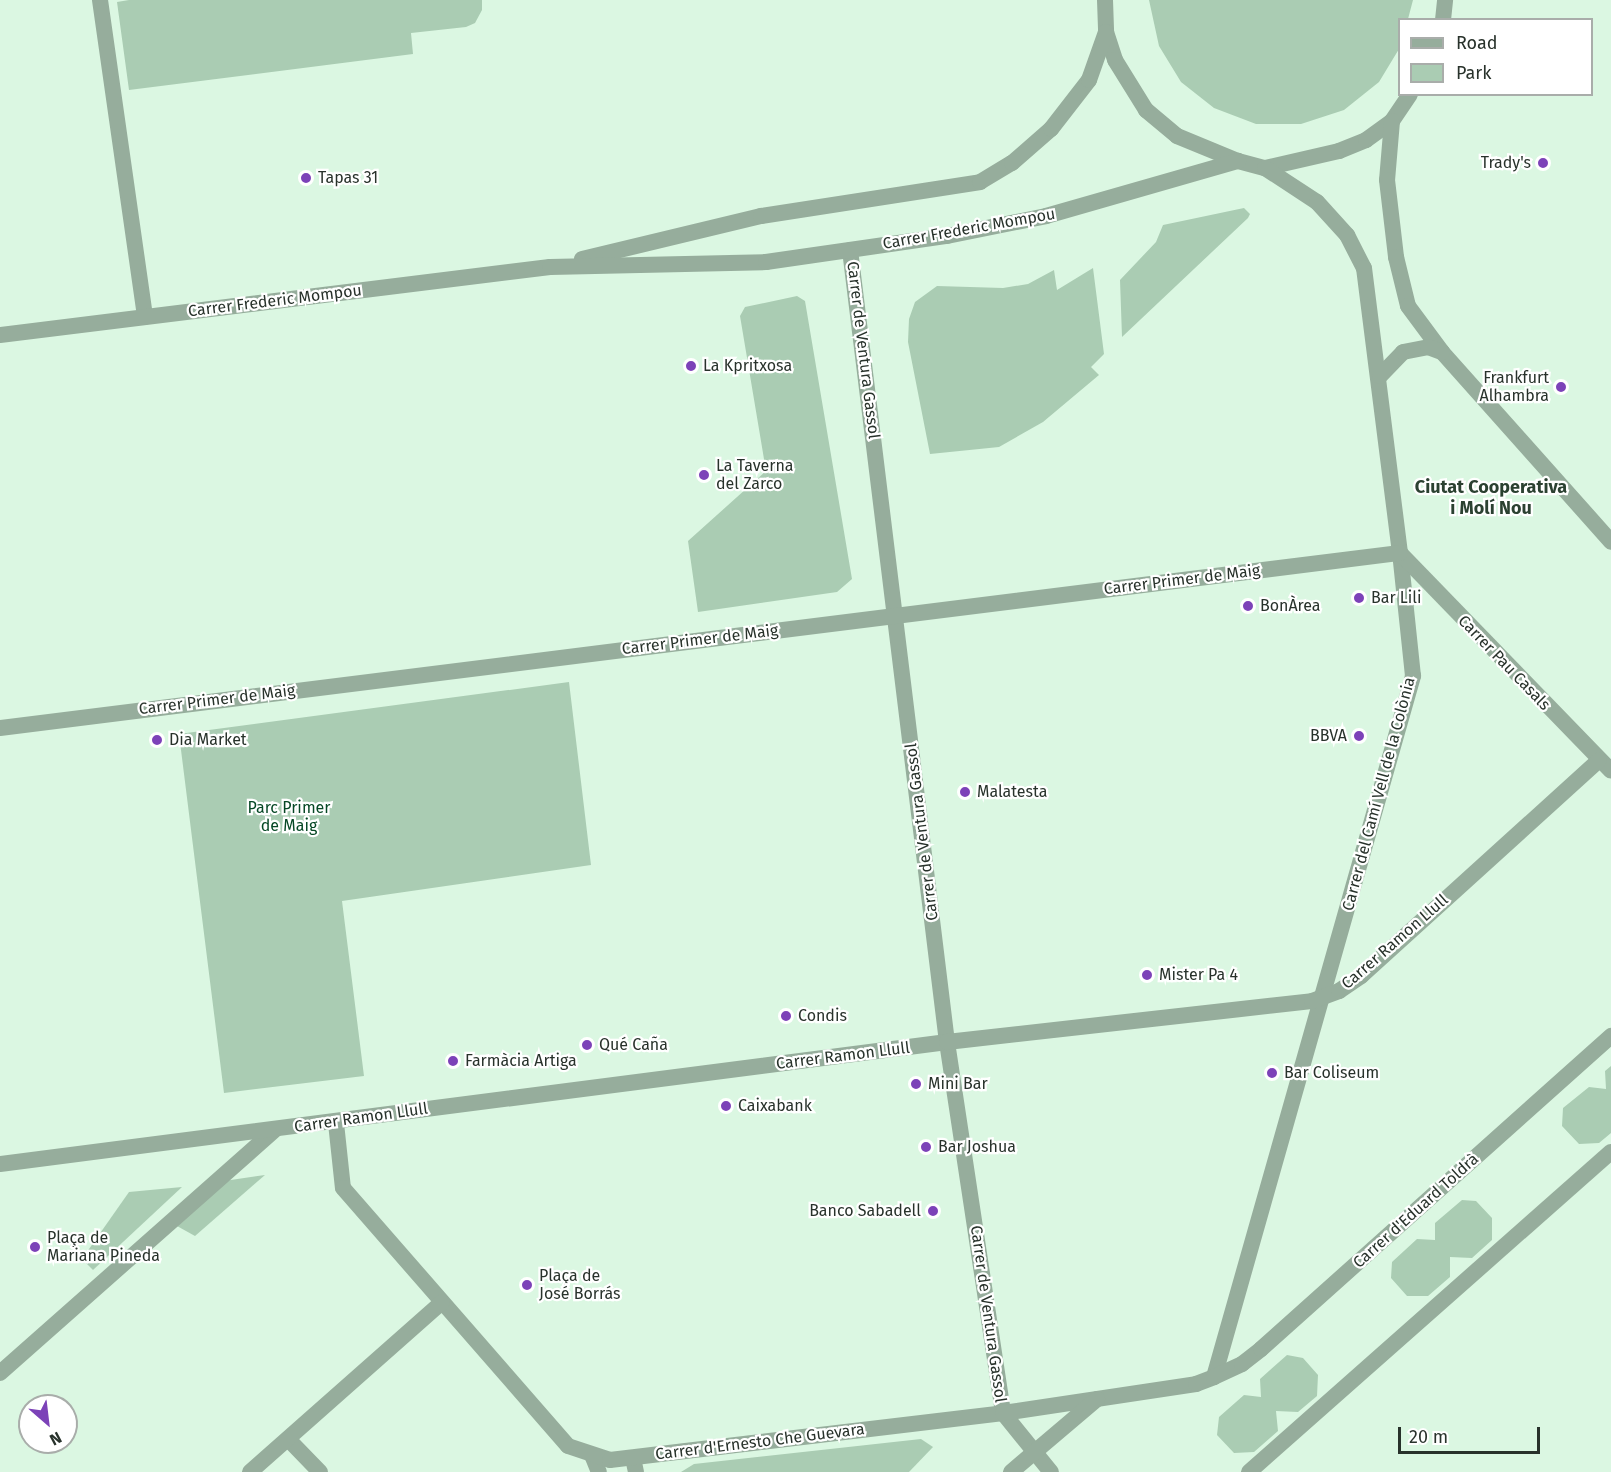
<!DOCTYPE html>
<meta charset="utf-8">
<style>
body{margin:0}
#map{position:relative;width:1611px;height:1472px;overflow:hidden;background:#dbf7e2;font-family:"Fira Sans",sans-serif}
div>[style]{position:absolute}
.green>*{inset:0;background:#aaccb3}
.service>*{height:16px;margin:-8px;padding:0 8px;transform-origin:8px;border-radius:8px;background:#96ad9c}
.pedestrian>*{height:16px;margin:-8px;padding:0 8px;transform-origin:8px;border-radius:8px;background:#96ad9c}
.minor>*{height:16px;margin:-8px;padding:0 8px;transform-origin:8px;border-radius:8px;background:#96ad9c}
.dots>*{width:16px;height:16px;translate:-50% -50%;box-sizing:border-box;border:3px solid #fff;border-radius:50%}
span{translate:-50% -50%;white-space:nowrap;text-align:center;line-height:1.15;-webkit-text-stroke:4.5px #fff;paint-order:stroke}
.poi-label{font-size:16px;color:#28322b}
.right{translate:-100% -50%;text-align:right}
.left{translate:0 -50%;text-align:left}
.street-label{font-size:16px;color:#28322b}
.park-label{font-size:16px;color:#064825}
.neighbourhood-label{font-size:18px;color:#2b4131;font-weight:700}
.legend{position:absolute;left:1398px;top:18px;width:195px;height:78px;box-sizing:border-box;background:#fff;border:2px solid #a9adaa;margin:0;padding:8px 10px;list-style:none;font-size:18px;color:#28322b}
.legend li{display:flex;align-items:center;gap:12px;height:30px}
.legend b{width:30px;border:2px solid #a9adaa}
.north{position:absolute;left:18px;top:1394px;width:60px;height:60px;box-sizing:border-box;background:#fff;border:2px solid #a9adaa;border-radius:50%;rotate:152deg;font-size:16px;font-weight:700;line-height:24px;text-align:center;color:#28322b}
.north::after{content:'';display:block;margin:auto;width:21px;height:27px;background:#7c42b8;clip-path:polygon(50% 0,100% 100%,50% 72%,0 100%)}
.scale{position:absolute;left:1398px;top:1427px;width:142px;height:27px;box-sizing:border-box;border:3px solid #28322b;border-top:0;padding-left:8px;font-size:18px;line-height:21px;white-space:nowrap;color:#28322b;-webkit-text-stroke:4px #fff;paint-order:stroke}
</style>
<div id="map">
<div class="green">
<i style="clip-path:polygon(129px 0,482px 0,482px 10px,475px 23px,466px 27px,411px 33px,413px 54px,129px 90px,117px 2px)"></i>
<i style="clip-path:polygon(1149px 0,1413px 0,1408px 19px,1400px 20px,1399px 49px,1379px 82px,1344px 110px,1301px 124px,1256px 124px,1214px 108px,1181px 82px,1159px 46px)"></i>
<i style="clip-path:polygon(1244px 208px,1250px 214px,1248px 218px,1122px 337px,1120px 280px,1156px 242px,1163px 225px)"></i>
<i style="clip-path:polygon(1093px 268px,1104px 354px,1091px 367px,1099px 375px,1043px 422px,999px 447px,930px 454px,908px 342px,909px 319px,915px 302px,937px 286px,1003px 288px,1028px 284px,1054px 270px,1057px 290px)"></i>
<i style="clip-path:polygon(797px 296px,805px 301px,852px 579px,837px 592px,698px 612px,688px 541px,766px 471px,740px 316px,745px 307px)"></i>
<i style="clip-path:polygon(569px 682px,591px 865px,342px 901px,364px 1076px,224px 1093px,179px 734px)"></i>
<i style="clip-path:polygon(1611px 1066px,1611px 1133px,1599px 1143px,1579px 1144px,1562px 1126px,1563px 1108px,1589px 1087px,1606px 1089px,1605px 1071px)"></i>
<i style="clip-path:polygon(265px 1175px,195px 1236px,177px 1226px,224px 1181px)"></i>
<i style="clip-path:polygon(182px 1187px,93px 1270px,82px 1259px,129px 1192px)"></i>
<i style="clip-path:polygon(1462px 1200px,1476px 1201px,1492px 1218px,1492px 1240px,1472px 1258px,1450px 1257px,1450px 1277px,1428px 1296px,1407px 1296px,1391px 1278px,1392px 1262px,1417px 1239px,1435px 1240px,1435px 1223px)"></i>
<i style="clip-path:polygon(1287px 1355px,1303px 1358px,1318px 1375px,1317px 1396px,1298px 1412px,1276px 1411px,1278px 1431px,1254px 1452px,1234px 1453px,1217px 1435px,1219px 1417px,1244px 1395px,1261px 1397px,1260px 1379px)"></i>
<i style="clip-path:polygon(921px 1439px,933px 1447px,909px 1472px,681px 1472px,694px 1464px)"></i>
</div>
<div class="service">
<i style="left:592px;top:1455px;width:18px;rotate:68deg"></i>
<i style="left:633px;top:1458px;width:14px;rotate:78deg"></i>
</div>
<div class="pedestrian">
<i style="left:100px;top:0;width:320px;rotate:81.9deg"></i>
<i style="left:0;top:1373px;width:367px;rotate:-41.5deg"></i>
<i style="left:1214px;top:1377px;width:729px;rotate:-74.15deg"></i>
<i style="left:1413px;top:676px;width:124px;rotate:-96deg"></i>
<i style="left:1249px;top:1472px;width:483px;rotate:-41.5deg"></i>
</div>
<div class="minor">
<i style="left:1105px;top:0;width:32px;rotate:88deg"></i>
<i style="left:1106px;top:32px;width:29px;rotate:72deg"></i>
<i style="left:1115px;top:60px;width:59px;rotate:58.2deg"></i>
<i style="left:1146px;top:110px;width:40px;rotate:40deg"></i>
<i style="left:1177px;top:136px;width:66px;rotate:22.3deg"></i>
<i style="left:1238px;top:161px;width:28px;rotate:15deg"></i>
<i style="left:1265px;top:168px;width:76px;rotate:-12.9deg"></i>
<i style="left:1339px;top:151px;width:29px;rotate:-22deg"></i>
<i style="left:1366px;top:140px;width:32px;rotate:-36deg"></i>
<i style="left:1392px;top:121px;width:32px;rotate:-56deg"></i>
<i style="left:1443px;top:20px;width:20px;rotate:-84deg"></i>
<i style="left:1392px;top:121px;width:59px;rotate:94.8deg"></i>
<i style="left:1387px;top:180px;width:78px;rotate:83.3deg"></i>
<i style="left:1396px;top:257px;width:50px;rotate:76.2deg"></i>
<i style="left:1408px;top:306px;width:57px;rotate:53.5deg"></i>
<i style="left:1442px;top:352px;width:254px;rotate:48.3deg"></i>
<i style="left:1265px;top:168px;width:62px;rotate:33.2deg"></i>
<i style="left:1317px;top:202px;width:45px;rotate:47.7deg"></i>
<i style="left:1347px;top:235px;width:37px;rotate:63deg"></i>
<i style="left:1364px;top:268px;width:287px;rotate:82.8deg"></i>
<i style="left:850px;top:250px;width:798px;rotate:83.02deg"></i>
<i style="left:947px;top:1042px;width:375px;rotate:81.4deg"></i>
<i style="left:1003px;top:1413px;width:76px;rotate:50.9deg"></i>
<i style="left:582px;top:259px;width:184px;rotate:-13.5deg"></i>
<i style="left:761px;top:216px;width:222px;rotate:-8.8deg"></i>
<i style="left:980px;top:182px;width:37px;rotate:-31deg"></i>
<i style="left:1012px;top:163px;width:52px;rotate:-41.1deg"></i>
<i style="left:1051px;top:129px;width:62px;rotate:-52.2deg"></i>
<i style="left:1089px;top:80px;width:51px;rotate:-70.5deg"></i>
<i style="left:0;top:335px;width:554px;rotate:-7.05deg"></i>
<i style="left:550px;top:267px;width:216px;rotate:-1.3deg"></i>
<i style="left:766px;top:262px;width:183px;rotate:-8.2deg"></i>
<i style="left:947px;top:236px;width:101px;rotate:-11.4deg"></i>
<i style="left:1046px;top:216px;width:200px;rotate:-16deg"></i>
<i style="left:1380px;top:376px;width:33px;rotate:-46deg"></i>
<i style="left:1403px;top:352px;width:25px;rotate:-11deg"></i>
<i style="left:1428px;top:347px;width:15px;rotate:20deg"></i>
<i style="left:1400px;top:553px;width:303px;rotate:45.9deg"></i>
<i style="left:0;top:728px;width:1411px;rotate:-7.13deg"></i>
<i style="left:336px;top:1123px;width:65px;rotate:83.9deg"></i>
<i style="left:343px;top:1188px;width:342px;rotate:48.9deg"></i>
<i style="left:568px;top:1446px;width:44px;rotate:18.4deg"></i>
<i style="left:610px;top:1460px;width:396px;rotate:-6.8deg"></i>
<i style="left:1003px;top:1413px;width:195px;rotate:-8.5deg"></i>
<i style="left:1196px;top:1384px;width:19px;rotate:-21deg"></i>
<i style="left:1214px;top:1377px;width:31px;rotate:-25deg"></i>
<i style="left:1242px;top:1364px;width:24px;rotate:-38deg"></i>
<i style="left:1261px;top:1349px;width:470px;rotate:-41.8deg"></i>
<i style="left:0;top:1164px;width:955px;rotate:-7.34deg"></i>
<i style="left:947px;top:1042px;width:367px;rotate:-6.4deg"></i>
<i style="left:1312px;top:1001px;width:29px;rotate:-20deg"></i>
<i style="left:1339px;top:991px;width:27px;rotate:-34deg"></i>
<i style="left:1361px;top:976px;width:321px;rotate:-42.2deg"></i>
<i style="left:288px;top:1439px;width:46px;rotate:45.9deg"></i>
<i style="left:250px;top:1472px;width:256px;rotate:-41.5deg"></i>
<i style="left:1011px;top:1472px;width:113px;rotate:-40.3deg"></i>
</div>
<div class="dots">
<i style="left:1543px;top:163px;background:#7c42b8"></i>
<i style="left:306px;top:178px;background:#7c42b8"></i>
<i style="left:691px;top:366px;background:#7c42b8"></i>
<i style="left:1561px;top:387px;background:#7c42b8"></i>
<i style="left:704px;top:475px;background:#7c42b8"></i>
<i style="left:1359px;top:598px;background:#7c42b8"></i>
<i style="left:1248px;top:606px;background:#7c42b8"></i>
<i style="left:1359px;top:736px;background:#7c42b8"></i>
<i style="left:157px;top:740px;background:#7c42b8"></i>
<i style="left:965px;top:792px;background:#7c42b8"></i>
<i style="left:1147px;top:975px;background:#7c42b8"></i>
<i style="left:786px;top:1016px;background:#7c42b8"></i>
<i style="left:587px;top:1045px;background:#7c42b8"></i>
<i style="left:453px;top:1061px;background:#7c42b8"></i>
<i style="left:1272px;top:1073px;background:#7c42b8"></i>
<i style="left:916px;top:1084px;background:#7c42b8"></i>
<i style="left:726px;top:1106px;background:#7c42b8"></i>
<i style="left:926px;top:1147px;background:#7c42b8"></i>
<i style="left:933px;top:1211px;background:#7c42b8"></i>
<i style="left:35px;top:1247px;background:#7c42b8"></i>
<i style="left:527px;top:1285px;background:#7c42b8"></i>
</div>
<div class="poi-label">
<span class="right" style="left:1531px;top:163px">Trady's</span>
<span class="left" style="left:318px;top:178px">Tapas 31</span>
<span class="left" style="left:703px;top:366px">La Kpritxosa</span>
<span class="right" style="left:1549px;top:387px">Frankfurt<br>Alhambra</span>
<span class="left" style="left:716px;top:475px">La Taverna<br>del Zarco</span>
<span class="left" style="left:1371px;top:598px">Bar Lili</span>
<span class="left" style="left:1260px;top:606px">BonÀrea</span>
<span class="right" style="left:1347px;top:736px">BBVA</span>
<span class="left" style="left:169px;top:740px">Dia Market</span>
<span class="left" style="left:977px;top:792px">Malatesta</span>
<span class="left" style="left:1159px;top:975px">Mister Pa 4</span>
<span class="left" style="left:798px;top:1016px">Condis</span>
<span class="left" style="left:599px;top:1045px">Qué Caña</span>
<span class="left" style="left:465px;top:1061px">Farmàcia Artiga</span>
<span class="left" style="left:1284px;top:1073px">Bar Coliseum</span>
<span class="left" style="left:928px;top:1084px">Mini Bar</span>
<span class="left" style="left:738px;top:1106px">Caixabank</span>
<span class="left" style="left:938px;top:1147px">Bar Joshua</span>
<span class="right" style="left:921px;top:1211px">Banco Sabadell</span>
<span class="left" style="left:47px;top:1247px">Plaça de<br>Mariana Pineda</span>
<span class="left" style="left:539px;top:1285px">Plaça de<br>José Borrás</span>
</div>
<div class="street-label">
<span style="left:969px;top:229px;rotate:-10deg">Carrer Frederic Mompou</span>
<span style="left:275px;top:301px;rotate:-7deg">Carrer Frederic Mompou</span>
<span style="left:863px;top:350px;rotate:83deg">Carrer de Ventura Gassol</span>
<span style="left:1182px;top:580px;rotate:-7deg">Carrer Primer de Maig</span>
<span style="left:700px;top:640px;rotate:-7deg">Carrer Primer de Maig</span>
<span style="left:1504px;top:663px;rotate:46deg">Carrer Pau Casals</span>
<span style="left:217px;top:700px;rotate:-7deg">Carrer Primer de Maig</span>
<span style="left:1379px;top:794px;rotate:-75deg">Carrer del Camí Vell de la Colònia</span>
<span style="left:922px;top:832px;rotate:-97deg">Carrer de Ventura Gassol</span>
<span style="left:1395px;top:942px;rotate:-41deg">Carrer Ramon Llull</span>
<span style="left:843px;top:1056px;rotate:-7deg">Carrer Ramon Llull</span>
<span style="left:361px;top:1118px;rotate:-8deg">Carrer Ramon Llull</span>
<span style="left:1416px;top:1211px;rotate:-42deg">Carrer d'Eduard Toldrà</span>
<span style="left:988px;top:1314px;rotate:82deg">Carrer de Ventura Gassol</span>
<span style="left:760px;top:1442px;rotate:-7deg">Carrer d'Ernesto Che Guevara</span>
</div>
<div class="park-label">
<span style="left:289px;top:817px">Parc Primer<br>de Maig</span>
</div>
<div class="neighbourhood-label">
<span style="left:1491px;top:498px">Ciutat Cooperativa<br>i Molí Nou</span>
</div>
<ul class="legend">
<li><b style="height:8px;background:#96ad9c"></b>Road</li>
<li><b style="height:16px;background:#aaccb3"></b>Park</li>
</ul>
<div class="north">N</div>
<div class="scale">20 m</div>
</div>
